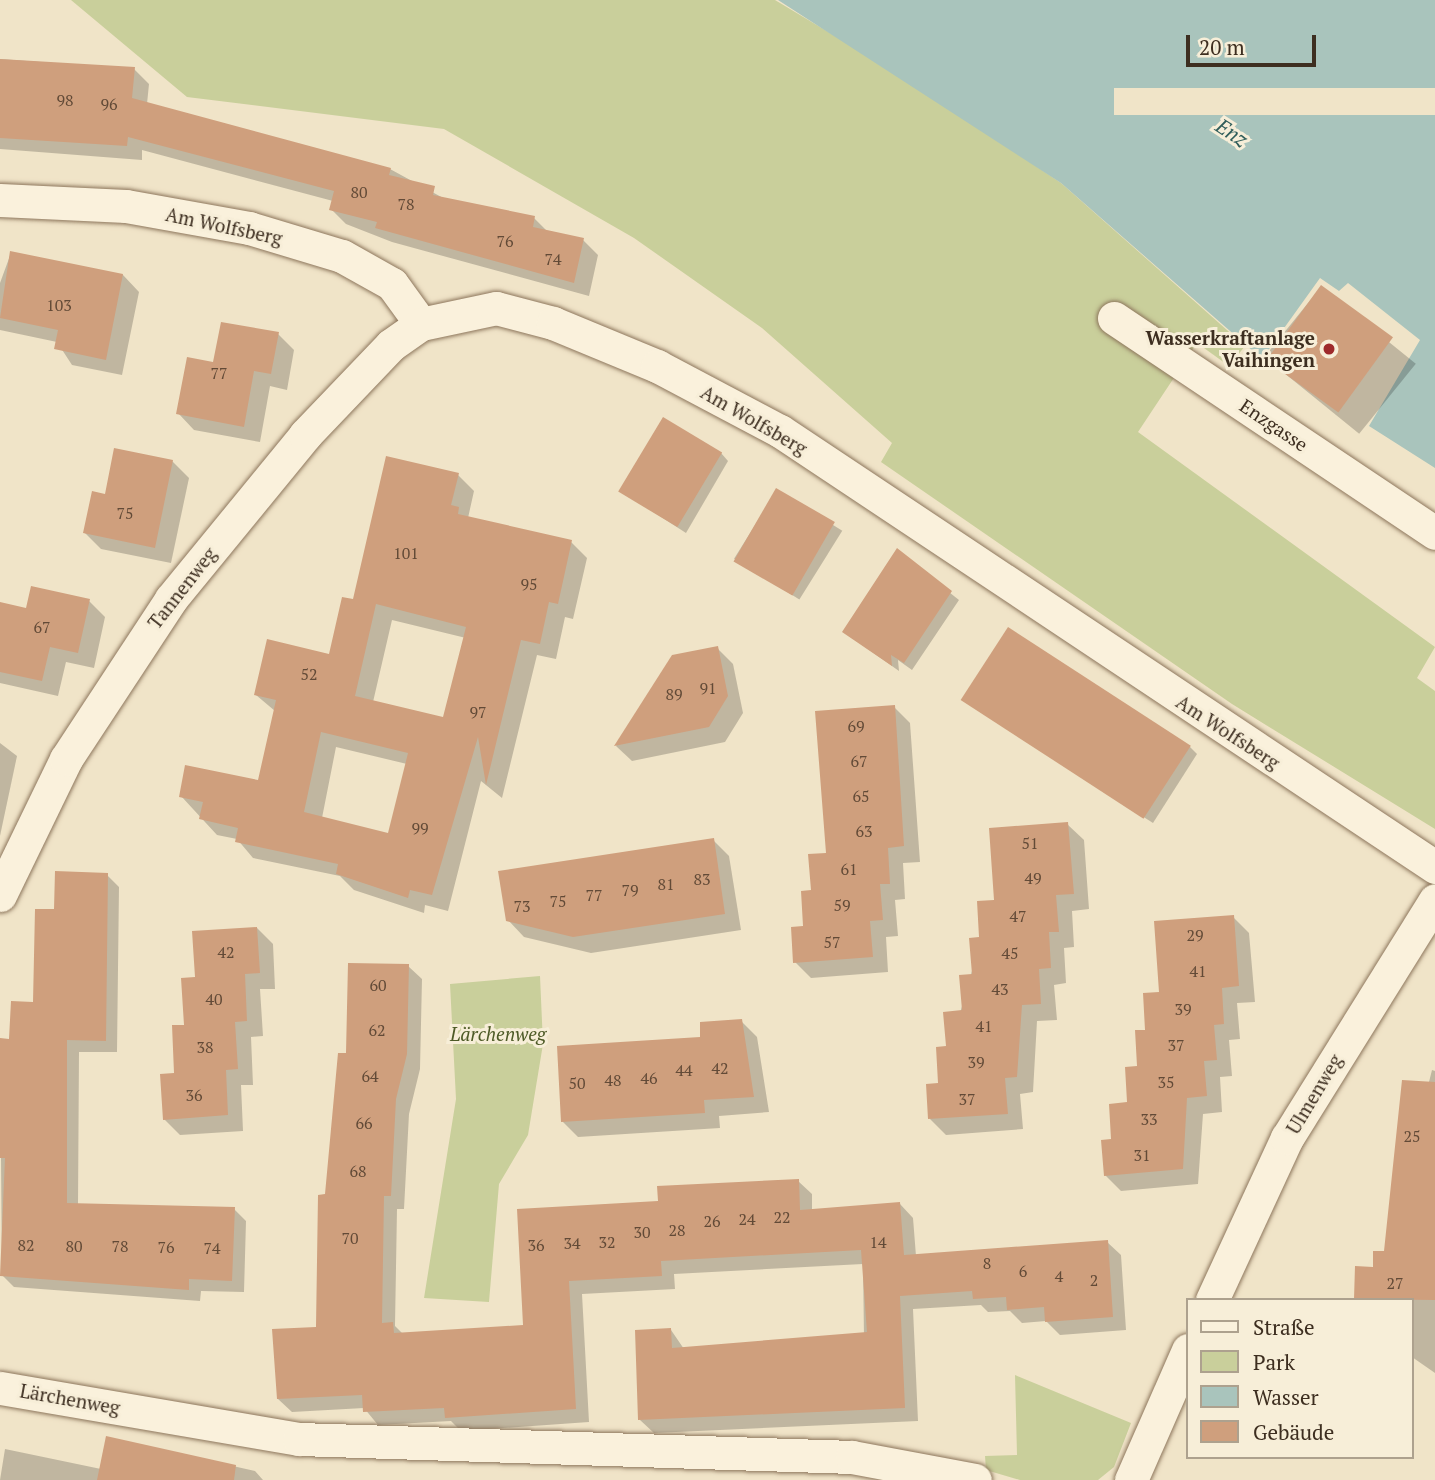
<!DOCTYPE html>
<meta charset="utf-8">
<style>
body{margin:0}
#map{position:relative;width:1435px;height:1480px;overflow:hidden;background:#f0e4c8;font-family:"PT Serif",serif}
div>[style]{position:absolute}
.green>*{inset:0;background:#c9cf9b}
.water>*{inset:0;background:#a9c4bc}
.pier>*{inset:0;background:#f0e4c8;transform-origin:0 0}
.shadow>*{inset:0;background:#0003;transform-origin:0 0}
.building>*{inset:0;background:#cf9f7d;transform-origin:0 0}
.roads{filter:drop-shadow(0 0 2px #8d765c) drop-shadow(0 0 2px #8d765c)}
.minor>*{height:33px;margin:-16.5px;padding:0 16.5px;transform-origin:16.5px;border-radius:16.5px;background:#faf1dc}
.dots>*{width:19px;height:19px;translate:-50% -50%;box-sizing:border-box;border:4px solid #f7eed8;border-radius:50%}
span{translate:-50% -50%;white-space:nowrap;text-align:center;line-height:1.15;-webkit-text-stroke:6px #f7eed8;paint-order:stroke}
.number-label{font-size:16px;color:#624a37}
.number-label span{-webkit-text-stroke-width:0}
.street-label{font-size:19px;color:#3d2e20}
.poi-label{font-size:19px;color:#3d2e20;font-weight:700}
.right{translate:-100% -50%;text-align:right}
.park-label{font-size:19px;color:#4d5a26;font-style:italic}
.water-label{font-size:21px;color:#2f5d5a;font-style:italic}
.legend{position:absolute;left:1186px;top:1298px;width:228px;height:161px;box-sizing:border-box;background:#f7eed8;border:2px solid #ada18e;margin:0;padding:9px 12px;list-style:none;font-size:21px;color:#3d2e20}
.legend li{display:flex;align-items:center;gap:14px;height:35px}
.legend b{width:35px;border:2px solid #ada18e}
.scale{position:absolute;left:1186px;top:35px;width:130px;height:32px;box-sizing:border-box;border:4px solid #3d2e20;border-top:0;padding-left:9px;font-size:21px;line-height:24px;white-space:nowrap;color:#3d2e20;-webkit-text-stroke:5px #f7eed8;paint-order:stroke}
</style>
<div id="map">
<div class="green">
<i style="clip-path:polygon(71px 0,775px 0,905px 78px,1061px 183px,1245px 346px,1229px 366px,1197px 343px,1138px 432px,1435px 647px,1417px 678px,1435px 691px,1435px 829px,1232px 704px,881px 462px,892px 443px,762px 328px,634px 238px,444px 129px,187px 97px)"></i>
<i style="clip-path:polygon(540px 976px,543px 1044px,528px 1135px,499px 1184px,489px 1302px,424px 1298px,456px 1099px,450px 984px)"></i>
<i style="clip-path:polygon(1015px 1375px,1131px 1423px,1114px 1467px,1098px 1480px,1020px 1480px,986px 1470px,985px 1456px,1017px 1455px)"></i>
</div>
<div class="water">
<i style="clip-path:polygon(778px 0,1435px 0,1435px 468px,1369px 426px,1420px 340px,1348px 283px,1339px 291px,1320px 278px,1262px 359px,1061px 183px)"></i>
</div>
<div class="pier">
<i style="left:1435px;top:88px;width:27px;height:321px;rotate:90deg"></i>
</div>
<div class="shadow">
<i style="clip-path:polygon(0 59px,134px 69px,149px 84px,147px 104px,390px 169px,445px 199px,534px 218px,548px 232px,583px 240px,598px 255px,589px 296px,392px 242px,346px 224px,331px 209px,333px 201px,142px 150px,142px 160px,0 149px)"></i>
<i style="clip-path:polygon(11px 253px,123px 275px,139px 292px,122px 375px,72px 365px,57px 342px,0 330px,0 283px)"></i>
<i style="left:1321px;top:287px;width:122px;height:90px;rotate:39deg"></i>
<i style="clip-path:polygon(278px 334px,294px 350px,287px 390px,270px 386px,260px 442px,194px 430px,178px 413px,214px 364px)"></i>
<i style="clip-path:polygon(721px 453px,728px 461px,686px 533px,621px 491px)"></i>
<i style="clip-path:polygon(172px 461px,189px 478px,171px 563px,101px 549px,85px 533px,107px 496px)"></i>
<i style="clip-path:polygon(evenodd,458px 475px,474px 491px,468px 518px,571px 542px,587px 558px,573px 619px,565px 617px,556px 659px,537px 655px,502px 798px,481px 781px,448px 911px,425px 905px,424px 913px,354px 890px,340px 876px,253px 858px,237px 839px,217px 835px,181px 796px,259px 782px,275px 711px,256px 695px,331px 656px,354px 601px,458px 475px,392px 620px,466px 638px,445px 719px,373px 702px,392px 620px,458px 475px,336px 747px,407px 764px,389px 835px,322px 818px,336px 747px)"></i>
<i style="left:777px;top:490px;width:77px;height:81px;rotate:32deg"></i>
<i style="clip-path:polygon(897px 551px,959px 600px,912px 670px,898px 660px,899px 671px,844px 632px)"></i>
<i style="clip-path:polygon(89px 601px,105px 617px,94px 668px,66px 662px,58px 696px,0 683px,0 604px,27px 610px)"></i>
<i style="clip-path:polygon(717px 648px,733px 664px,743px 713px,725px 742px,632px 761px,616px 746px,673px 657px)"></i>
<i style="clip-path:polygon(962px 700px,1190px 747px,1197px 754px,1153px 823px)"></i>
<i style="clip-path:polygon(894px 707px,910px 723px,920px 862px,903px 863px,905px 899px,895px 900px,898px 936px,886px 937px,888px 972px,811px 978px,795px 962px,813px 891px)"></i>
<i style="clip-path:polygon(0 743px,17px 756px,0 836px)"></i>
<i style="clip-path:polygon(1067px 824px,1084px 840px,1089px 909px,1072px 911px,1074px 947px,1064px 948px,1066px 983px,1054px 985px,1057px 1020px,1037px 1021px,1033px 1092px,1020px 1094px,1023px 1129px,946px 1135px,930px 1119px,981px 939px,996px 901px)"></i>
<i style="clip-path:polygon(713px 840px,729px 856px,741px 930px,591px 953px,524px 937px,508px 920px)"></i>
<i style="clip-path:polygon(107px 875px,119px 887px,117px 1052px,79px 1052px,78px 1205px,234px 1209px,246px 1221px,244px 1292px,201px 1291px,200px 1301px,14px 1287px,2px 1275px,0 1040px,11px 1040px,35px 1004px,56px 911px)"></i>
<i style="clip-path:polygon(1233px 917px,1249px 933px,1255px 1002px,1237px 1003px,1240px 1039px,1229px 1040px,1232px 1076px,1220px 1077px,1222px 1112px,1203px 1114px,1198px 1184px,1121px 1191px,1105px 1175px,1161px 994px)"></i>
<i style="clip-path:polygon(257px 928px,273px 944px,275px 989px,260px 989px,263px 1036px,251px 1037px,253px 1085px,241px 1085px,243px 1131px,180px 1135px,164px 1119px,197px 979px)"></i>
<i style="clip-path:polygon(408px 966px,422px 979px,420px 1069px,409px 1114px,404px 1209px,397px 1209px,395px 1326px,403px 1334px,525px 1326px,518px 1210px,660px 1203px,798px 1181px,812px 1194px,812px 1211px,900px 1204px,913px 1218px,916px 1256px,1107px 1242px,1121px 1255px,1126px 1330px,1060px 1335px,1046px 1321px,1022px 1323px,1010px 1311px,988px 1312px,981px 1305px,913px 1309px,918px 1421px,654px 1433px,640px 1420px,671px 1330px,684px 1349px,864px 1338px,863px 1264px,674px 1274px,675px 1289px,582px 1294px,589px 1422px,461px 1431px,451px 1421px,378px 1425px,364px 1408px,292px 1412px,278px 1399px,317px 1328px,347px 1055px)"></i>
<i style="clip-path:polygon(741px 1021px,757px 1037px,769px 1112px,719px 1116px,720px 1128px,578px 1137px,562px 1121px)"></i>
<i style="clip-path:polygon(1432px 1070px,1435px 1071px,1435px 1373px,1412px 1357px,1412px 1300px,1355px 1298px,1386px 1253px)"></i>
<i style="clip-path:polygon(108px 1438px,255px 1471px,263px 1480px,0 1480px,5px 1449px,101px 1469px)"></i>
</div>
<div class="building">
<i style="clip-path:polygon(0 59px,135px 67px,132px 98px,391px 168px,389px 175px,435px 186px,433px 195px,535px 216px,533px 227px,584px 238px,574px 283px,375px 228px,377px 222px,329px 210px,334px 191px,128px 137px,127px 146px,0 138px)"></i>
<i style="clip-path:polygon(10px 251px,123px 274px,106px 360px,54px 349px,58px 330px,0 318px)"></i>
<i style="left:1321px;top:285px;width:89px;height:93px;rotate:36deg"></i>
<i style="clip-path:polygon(221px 322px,279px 332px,271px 374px,254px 371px,244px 427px,176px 414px,187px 357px,213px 362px)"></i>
<i style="left:663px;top:417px;width:69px;height:87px;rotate:31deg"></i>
<i style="clip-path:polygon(114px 448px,173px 460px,155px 548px,83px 533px,92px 491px,105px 494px)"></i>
<i style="clip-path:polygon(evenodd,386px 456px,459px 473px,451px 505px,459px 507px,458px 514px,572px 540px,558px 604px,549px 602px,540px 644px,521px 640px,486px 785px,478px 737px,432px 895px,410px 890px,408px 898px,336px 874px,338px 864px,235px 842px,238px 828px,199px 819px,203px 802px,179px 797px,185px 765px,258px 780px,276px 700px,254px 695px,267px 639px,329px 654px,342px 597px,353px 599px,386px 456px,376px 604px,466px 627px,443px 717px,355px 696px,376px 604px,386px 456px,321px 732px,408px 753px,388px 833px,304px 812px,321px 732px)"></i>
<i style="left:776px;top:488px;width:68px;height:85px;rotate:30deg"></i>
<i style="clip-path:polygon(897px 548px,952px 591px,904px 663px,891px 655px,892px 666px,842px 632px)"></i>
<i style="clip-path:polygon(31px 586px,90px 599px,78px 653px,50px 647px,42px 681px,0 672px,0 602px,26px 608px)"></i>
<i style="left:1008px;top:627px;width:218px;height:87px;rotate:33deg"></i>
<i style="clip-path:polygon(718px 646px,728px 696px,709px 727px,614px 746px,672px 655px)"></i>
<i style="clip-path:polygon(895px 705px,904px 846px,888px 848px,890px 884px,880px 884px,883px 920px,870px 921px,873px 957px,793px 963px,791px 927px,803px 926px,801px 891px,811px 890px,808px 854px,826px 853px,815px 711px)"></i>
<i style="clip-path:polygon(1068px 822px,1074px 894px,1056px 895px,1059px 932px,1049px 932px,1051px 968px,1039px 969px,1041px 1004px,1022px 1005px,1017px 1077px,1005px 1078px,1008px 1114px,928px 1119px,926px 1084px,938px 1083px,936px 1047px,946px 1046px,943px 1012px,962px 1010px,959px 975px,972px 974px,969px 938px,979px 937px,977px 901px,994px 900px,989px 828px)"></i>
<i style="clip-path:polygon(714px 838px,725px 914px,573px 937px,506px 921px,498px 871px)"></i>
<i style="clip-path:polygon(55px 871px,108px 873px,106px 1041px,67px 1040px,67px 1203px,235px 1207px,232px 1281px,189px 1279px,189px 1290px,0 1276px,5px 1158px,0 1158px,0 1038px,9px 1039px,11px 1001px,33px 1002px,35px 909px,54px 909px)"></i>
<i style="clip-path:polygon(1234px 915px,1239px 986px,1222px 988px,1224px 1024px,1214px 1025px,1217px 1060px,1204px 1061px,1207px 1096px,1187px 1098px,1183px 1169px,1104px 1176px,1101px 1140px,1111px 1139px,1109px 1104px,1127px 1102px,1125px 1067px,1137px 1066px,1135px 1030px,1145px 1030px,1143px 993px,1159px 992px,1154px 921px)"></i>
<i style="clip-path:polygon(257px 927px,260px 973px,245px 974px,247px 1021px,235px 1022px,238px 1069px,226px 1070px,228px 1115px,163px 1120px,160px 1074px,174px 1073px,172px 1025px,184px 1025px,181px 978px,195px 977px,192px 931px)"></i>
<i style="clip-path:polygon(348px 963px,409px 964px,407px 1054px,396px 1099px,391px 1196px,384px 1196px,382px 1323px,393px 1322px,394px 1333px,523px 1325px,517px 1209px,658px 1201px,657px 1186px,799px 1179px,800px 1210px,900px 1202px,904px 1255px,1108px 1240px,1113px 1317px,1045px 1322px,1044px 1307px,1007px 1310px,1006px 1297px,973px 1299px,972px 1291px,900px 1296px,905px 1408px,638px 1420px,635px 1330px,671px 1328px,672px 1348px,867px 1332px,861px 1250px,661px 1261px,662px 1276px,569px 1281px,576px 1409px,445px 1418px,444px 1408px,363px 1412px,362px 1395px,277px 1399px,272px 1329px,316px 1327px,318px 1195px,325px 1194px,338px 1053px,346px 1053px)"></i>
<i style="clip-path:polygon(742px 1019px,754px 1097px,704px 1100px,705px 1113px,561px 1122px,557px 1046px,700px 1037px,700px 1022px)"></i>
<i style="clip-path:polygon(1402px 1080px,1435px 1082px,1435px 1300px,1354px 1299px,1355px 1266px,1373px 1267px,1373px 1251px,1384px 1251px)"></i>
<i style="clip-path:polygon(106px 1436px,236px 1465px,234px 1480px,97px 1480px)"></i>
</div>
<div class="roads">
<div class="minor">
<i style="left:0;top:200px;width:126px;rotate:2.7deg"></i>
<i style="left:126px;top:206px;width:125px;rotate:10.1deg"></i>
<i style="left:249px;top:228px;width:97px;rotate:16.8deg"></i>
<i style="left:342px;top:256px;width:57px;rotate:29.2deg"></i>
<i style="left:392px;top:284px;width:49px;rotate:54.1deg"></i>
<i style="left:421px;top:324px;width:77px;rotate:-12deg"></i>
<i style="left:496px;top:308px;width:59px;rotate:14.7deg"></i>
<i style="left:553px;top:323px;width:113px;rotate:22.5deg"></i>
<i style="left:657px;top:366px;width:139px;rotate:27.9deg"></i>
<i style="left:780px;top:431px;width:787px;rotate:33.65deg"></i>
<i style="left:1114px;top:318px;width:386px;rotate:33.8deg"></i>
<i style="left:0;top:895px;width:151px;rotate:-64.1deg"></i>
<i style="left:66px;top:759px;width:191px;rotate:-56.7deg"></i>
<i style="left:171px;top:599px;width:212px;rotate:-50.7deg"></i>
<i style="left:305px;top:435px;width:124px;rotate:-46.3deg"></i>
<i style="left:391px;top:345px;width:37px;rotate:-35deg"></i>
<i style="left:1212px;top:1300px;width:179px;rotate:-65.2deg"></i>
<i style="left:1287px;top:1138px;width:280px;rotate:-58.1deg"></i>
<i style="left:0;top:1388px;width:303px;rotate:9.7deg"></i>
<i style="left:299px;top:1439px;width:553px;rotate:1.86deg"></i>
<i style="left:852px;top:1457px;width:125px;rotate:10.6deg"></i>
<i style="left:1131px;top:1480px;width:142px;rotate:-66.3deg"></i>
</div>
</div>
<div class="dots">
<i style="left:1329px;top:349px;background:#9e2a2b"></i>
</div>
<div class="number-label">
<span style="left:65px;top:100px">98</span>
<span style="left:109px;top:104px">96</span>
<span style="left:359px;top:192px">80</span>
<span style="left:406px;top:204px">78</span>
<span style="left:505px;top:241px">76</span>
<span style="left:553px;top:259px">74</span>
<span style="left:59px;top:305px">103</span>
<span style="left:219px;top:373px">77</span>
<span style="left:125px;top:513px">75</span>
<span style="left:406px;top:553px">101</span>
<span style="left:529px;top:584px">95</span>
<span style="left:42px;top:627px">67</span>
<span style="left:309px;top:674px">52</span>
<span style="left:708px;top:688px">91</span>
<span style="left:674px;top:694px">89</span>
<span style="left:478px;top:712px">97</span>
<span style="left:856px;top:726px">69</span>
<span style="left:859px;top:761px">67</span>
<span style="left:861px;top:796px">65</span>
<span style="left:420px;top:828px">99</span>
<span style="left:864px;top:831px">63</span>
<span style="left:1030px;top:843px">51</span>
<span style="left:849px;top:869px">61</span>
<span style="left:1033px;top:878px">49</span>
<span style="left:702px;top:879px">83</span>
<span style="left:666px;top:884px">81</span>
<span style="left:630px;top:890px">79</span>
<span style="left:594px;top:895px">77</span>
<span style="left:558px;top:901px">75</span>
<span style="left:842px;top:905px">59</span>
<span style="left:522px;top:906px">73</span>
<span style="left:1018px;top:916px">47</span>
<span style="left:1195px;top:935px">29</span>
<span style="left:832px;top:942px">57</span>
<span style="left:226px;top:952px">42</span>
<span style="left:1010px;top:953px">45</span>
<span style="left:1198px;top:971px">41</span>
<span style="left:378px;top:985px">60</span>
<span style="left:1000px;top:989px">43</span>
<span style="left:214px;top:999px">40</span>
<span style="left:1183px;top:1009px">39</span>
<span style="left:984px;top:1026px">41</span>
<span style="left:377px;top:1030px">62</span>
<span style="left:1176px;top:1045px">37</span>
<span style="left:205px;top:1047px">38</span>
<span style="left:976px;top:1062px">39</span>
<span style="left:720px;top:1068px">42</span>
<span style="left:684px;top:1070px">44</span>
<span style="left:370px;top:1076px">64</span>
<span style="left:649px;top:1078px">46</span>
<span style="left:613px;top:1080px">48</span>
<span style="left:1166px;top:1082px">35</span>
<span style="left:577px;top:1083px">50</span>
<span style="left:194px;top:1095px">36</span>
<span style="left:967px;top:1099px">37</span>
<span style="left:1149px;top:1119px">33</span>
<span style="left:364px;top:1123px">66</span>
<span style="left:1412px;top:1136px">25</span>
<span style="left:1142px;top:1155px">31</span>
<span style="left:358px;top:1171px">68</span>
<span style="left:782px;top:1217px">22</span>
<span style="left:747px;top:1219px">24</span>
<span style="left:712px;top:1221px">26</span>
<span style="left:677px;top:1230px">28</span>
<span style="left:642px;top:1232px">30</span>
<span style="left:350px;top:1238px">70</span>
<span style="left:607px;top:1242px">32</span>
<span style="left:878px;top:1242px">14</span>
<span style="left:572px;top:1243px">34</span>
<span style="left:26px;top:1245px">82</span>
<span style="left:536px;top:1245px">36</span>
<span style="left:74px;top:1246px">80</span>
<span style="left:120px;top:1246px">78</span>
<span style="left:166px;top:1247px">76</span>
<span style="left:212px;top:1248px">74</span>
<span style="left:987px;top:1263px">8</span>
<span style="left:1023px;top:1271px">6</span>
<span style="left:1059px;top:1276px">4</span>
<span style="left:1094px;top:1280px">2</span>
<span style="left:1395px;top:1283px">27</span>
</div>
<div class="street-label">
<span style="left:224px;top:226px;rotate:12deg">Am Wolfsberg</span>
<span style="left:754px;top:420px;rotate:30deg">Am Wolfsberg</span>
<span style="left:1274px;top:425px;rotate:34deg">Enzgasse</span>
<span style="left:182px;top:588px;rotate:-52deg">Tannenweg</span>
<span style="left:1228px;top:732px;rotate:33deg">Am Wolfsberg</span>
<span style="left:1314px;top:1094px;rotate:-59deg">Ulmenweg</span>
<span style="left:70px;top:1399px;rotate:10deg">Lärchenweg</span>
</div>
<div class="poi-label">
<span class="right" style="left:1315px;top:349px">Wasserkraftanlage<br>Vaihingen</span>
</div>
<div class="park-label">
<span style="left:498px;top:1034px">Lärchenweg</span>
</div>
<div class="water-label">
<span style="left:1232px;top:132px;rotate:33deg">Enz</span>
</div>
<ul class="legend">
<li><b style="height:9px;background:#faf1dc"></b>Straße</li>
<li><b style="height:19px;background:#c9cf9b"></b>Park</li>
<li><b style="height:19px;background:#a9c4bc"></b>Wasser</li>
<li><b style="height:19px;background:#cf9f7d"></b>Gebäude</li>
</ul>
<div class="scale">20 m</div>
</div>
